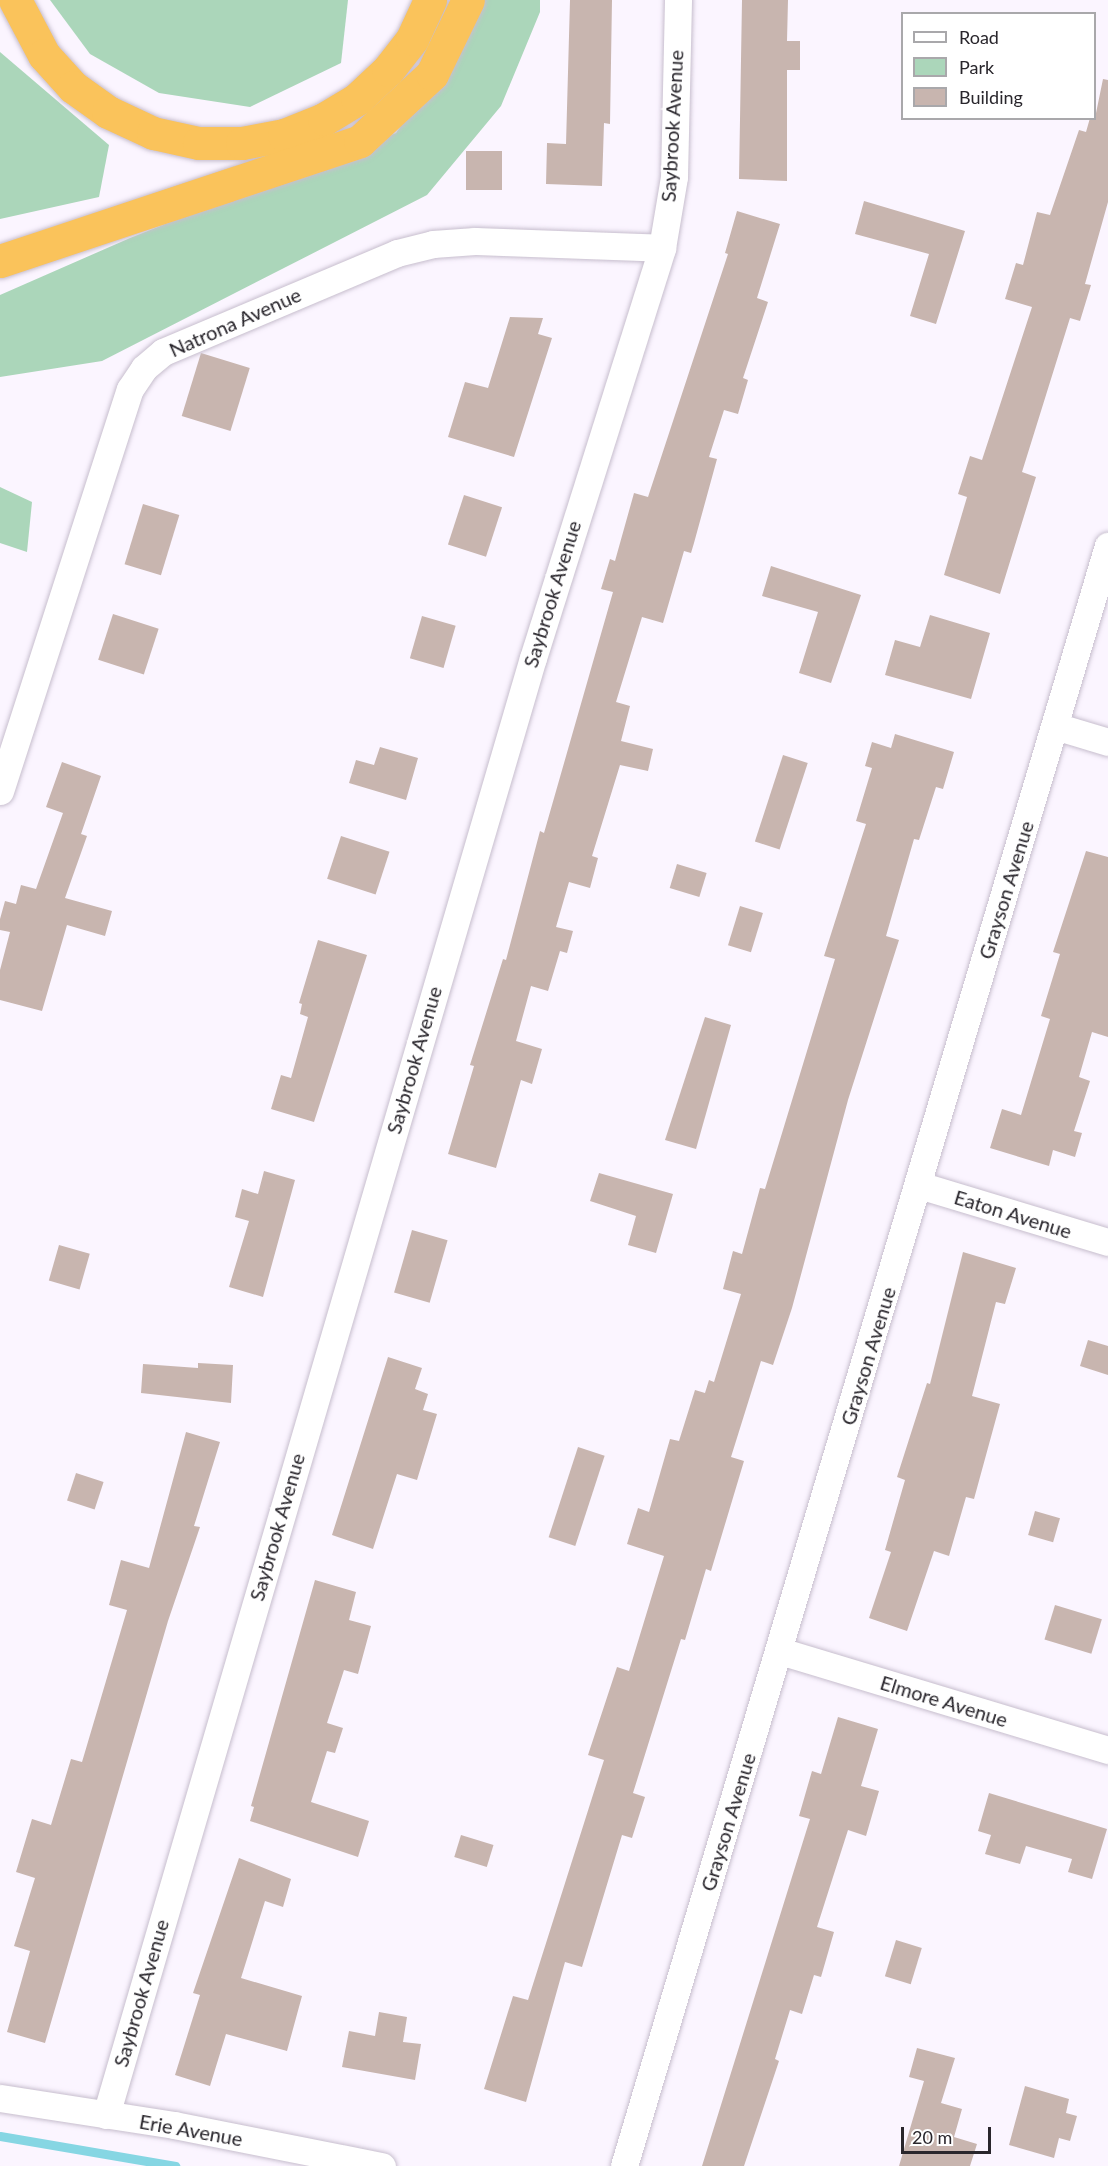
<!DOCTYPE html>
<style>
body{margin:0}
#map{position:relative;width:1108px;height:2166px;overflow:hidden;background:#fbf5ff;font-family:Lato,sans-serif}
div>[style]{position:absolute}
.green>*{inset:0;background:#abd6ba}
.stream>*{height:9px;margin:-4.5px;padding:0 4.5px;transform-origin:4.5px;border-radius:4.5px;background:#86d6e3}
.building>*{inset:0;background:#c8b5af;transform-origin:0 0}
.roads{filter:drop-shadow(0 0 2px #c7bece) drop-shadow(0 0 2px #c7bece)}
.street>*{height:27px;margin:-13.5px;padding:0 13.5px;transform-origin:13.5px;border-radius:13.5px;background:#fff}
.highway>*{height:33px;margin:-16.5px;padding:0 16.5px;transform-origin:16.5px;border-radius:16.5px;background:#fac35b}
span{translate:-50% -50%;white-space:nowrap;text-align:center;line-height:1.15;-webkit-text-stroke:4.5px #fff;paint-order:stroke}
.street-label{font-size:20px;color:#29262c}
.legend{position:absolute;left:901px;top:12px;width:195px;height:108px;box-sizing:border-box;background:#fff;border:2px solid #a9a8ab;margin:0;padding:8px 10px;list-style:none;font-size:18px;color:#29262c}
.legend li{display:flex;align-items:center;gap:12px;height:30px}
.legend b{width:30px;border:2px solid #a9a8ab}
.scale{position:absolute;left:901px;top:2127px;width:90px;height:27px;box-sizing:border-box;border:3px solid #29262c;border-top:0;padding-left:8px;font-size:18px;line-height:21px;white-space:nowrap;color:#29262c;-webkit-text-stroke:4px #fff;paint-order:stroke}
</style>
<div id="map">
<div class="green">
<i style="clip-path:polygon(50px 0,348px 0,341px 63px,250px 107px,159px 93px,90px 54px)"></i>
<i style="clip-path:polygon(476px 0,540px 0,540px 12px,501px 106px,427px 195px,102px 361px,0 377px,0 295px,130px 238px,396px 133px,471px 28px)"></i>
<i style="clip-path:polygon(0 52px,109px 145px,99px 197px,0 219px)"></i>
<i style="clip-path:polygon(0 487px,32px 502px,27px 552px,0 543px)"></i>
</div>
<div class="stream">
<i style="left:0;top:2136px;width:178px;rotate:9.7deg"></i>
</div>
<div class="building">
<i style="clip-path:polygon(570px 0,612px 0,610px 124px,604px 123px,602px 186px,546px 184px,547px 143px,566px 144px)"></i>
<i style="clip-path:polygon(742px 0,788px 0,787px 41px,800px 41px,800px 70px,787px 70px,787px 181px,739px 179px)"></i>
<i style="clip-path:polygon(1103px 79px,1108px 80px,1108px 202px,1085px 284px,1091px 285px,1080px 321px,1070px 318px,1022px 472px,1036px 477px,1000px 594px,944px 575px,967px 497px,958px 494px,970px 456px,982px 460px,1032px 307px,1005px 299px,1016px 263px,1023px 265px,1037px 212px,1050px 215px,1079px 130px,1086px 132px,1090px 118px,1095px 118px)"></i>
<i style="left:466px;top:151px;width:36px;height:39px"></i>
<i style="clip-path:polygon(864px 201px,965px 231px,936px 324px,910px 316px,929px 254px,855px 234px)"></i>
<i style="clip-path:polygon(737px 211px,780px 224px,757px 298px,768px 302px,743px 378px,748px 380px,738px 414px,724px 410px,709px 457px,717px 459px,694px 543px,691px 553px,684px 551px,663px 623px,642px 617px,616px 702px,630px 706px,621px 741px,653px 749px,648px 771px,620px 765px,592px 856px,598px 858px,590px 888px,569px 882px,556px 927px,573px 931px,567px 953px,560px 951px,548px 991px,531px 986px,516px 1041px,542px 1049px,532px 1084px,521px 1080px,496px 1168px,448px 1154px,474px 1066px,470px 1065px,503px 959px,506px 960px,540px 831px,544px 833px,613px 592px,601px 589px,610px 559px,615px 561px,634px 493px,648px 497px,728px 254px,725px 253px)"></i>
<i style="clip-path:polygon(510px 317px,543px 318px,538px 334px,552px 338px,514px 457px,448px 437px,465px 382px,488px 388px)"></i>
<i style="left:201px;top:353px;width:51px;height:66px;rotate:17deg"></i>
<i style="left:464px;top:495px;width:40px;height:52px;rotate:18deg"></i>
<i style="left:143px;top:504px;width:38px;height:63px;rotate:17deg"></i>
<i style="clip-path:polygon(771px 566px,861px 595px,831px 683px,799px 673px,818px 612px,762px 596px)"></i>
<i style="left:113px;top:614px;width:48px;height:48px;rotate:18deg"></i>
<i style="clip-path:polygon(930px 615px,990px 633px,971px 699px,885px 675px,895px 640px,920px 647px)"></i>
<i style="left:422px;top:616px;width:35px;height:44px;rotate:16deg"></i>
<i style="clip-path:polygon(895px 734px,954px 752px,943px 789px,936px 787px,919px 840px,914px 839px,886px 936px,899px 940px,848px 1100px,792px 1308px,773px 1365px,761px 1361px,731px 1457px,744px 1461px,711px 1571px,706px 1569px,685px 1640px,681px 1639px,633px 1793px,645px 1797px,632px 1838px,622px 1835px,582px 1967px,565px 1962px,526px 2102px,484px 2089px,513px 1996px,528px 2000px,604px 1760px,588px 1755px,617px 1667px,629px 1671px,664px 1556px,627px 1544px,638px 1508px,649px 1512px,670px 1439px,679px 1441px,695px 1390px,705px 1393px,709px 1380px,714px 1382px,741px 1294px,723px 1289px,733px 1251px,742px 1254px,760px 1188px,765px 1189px,835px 959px,824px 956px,866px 824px,856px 821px,872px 768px,865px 766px,872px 742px,891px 748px)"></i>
<i style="clip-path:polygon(380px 747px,418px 758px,406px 800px,349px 783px,356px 760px,374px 765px)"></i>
<i style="left:783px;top:755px;width:26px;height:91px;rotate:18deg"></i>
<i style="clip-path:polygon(62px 762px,101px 776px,81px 834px,87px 836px,65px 898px,112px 911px,105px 936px,67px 925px,42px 1011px,0 1000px,0 970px,10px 932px,0 930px,0 919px,5px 901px,16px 904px,21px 885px,36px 889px,63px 813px,46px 807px)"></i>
<i style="left:341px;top:836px;width:51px;height:45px;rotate:18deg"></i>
<i style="clip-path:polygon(1086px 851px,1108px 857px,1108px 1037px,1092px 1032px,1079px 1077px,1090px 1081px,1074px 1131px,1082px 1133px,1075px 1157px,1053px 1150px,1049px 1166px,990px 1148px,1002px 1109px,1021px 1115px,1050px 1019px,1041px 1016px,1060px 954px,1053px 952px)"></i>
<i style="left:677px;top:864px;width:31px;height:25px;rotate:17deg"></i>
<i style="left:740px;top:906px;width:24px;height:41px;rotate:17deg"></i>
<i style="clip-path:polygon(318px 940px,367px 955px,314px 1122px,271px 1109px,281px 1075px,291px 1078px,308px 1017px,300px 1014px,302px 1004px,299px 1003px)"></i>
<i style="clip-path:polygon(705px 1017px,731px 1025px,696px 1149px,665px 1140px)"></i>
<i style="clip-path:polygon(264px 1171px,295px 1180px,263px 1297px,229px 1287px,249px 1221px,235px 1217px,242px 1189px,258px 1194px)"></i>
<i style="clip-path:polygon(599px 1173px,673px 1194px,656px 1253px,628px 1245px,636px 1216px,590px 1201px)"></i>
<i style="left:412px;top:1230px;width:37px;height:65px;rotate:16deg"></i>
<i style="left:59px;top:1245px;width:32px;height:37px;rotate:16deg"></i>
<i style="clip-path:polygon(963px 1252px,1016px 1268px,1005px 1304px,996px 1302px,972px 1396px,1000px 1404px,974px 1499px,966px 1497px,949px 1556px,934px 1551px,907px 1631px,869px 1618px,891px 1552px,885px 1550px,905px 1480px,897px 1477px,927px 1383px,930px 1384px)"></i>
<i style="clip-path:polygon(1088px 1340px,1108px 1346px,1108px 1375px,1080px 1366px)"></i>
<i style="clip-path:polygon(388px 1357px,422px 1368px,415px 1389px,428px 1394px,423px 1410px,437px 1414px,417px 1480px,397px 1474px,373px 1549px,332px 1535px)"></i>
<i style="clip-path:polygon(198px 1363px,233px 1365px,231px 1403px,141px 1393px,143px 1364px,198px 1368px)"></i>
<i style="clip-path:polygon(186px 1432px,220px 1442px,194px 1526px,200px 1527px,168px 1621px,45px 2043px,7px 2032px,30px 1951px,14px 1946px,35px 1878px,16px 1872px,32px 1819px,51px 1825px,71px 1759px,82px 1762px,127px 1610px,109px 1605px,121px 1560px,149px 1568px)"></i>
<i style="left:578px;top:1447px;width:28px;height:95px;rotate:18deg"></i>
<i style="left:76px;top:1473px;width:29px;height:29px;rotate:18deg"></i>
<i style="left:1035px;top:1511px;width:26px;height:25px;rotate:16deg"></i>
<i style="clip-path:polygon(315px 1580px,356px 1592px,349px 1620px,371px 1626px,358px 1674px,344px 1670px,327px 1723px,343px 1728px,335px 1753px,327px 1751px,311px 1802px,369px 1821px,358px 1857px,250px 1821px,254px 1807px,251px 1806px)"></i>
<i style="left:1055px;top:1605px;width:49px;height:36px;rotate:17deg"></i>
<i style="clip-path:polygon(838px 1717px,878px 1729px,861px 1786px,879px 1791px,866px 1836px,848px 1830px,817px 1927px,834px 1932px,821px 1977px,814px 1975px,802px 2014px,790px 2010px,775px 2059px,779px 2061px,744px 2166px,702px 2166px,810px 1819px,799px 1816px,812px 1771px,821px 1774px)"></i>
<i style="clip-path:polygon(989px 1793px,1107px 1829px,1092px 1879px,1068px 1872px,1072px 1859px,1026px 1846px,1020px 1864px,985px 1854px,991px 1835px,978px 1831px)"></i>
<i style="left:461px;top:1835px;width:34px;height:23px;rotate:17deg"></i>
<i style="clip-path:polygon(239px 1858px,291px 1879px,283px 1907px,265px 1901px,241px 1978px,302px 1996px,287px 2051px,226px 2034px,210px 2086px,175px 2075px,200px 1995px,193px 1993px)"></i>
<i style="left:896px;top:1940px;width:27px;height:38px;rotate:17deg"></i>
<i style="clip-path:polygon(379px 2012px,407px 2017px,403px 2042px,421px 2044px,415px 2080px,342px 2067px,349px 2031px,375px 2036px)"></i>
<i style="clip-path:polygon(917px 2048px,955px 2058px,941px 2103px,962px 2109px,954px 2137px,977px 2144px,970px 2166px,899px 2166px,924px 2081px,909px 2077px)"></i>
<i style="clip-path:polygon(1025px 2086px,1069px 2099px,1066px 2113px,1077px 2116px,1070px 2141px,1059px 2138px,1054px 2158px,1009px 2145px)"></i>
</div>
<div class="roads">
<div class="street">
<i style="left:1055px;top:726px;width:55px;rotate:16.8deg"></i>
<i style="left:0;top:791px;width:422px;rotate:-72.1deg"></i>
<i style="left:130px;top:389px;width:25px;rotate:-56deg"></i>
<i style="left:144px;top:368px;width:25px;rotate:-40deg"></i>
<i style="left:163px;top:352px;width:254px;rotate:-22.9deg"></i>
<i style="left:397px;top:253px;width:37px;rotate:-14deg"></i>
<i style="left:433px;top:244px;width:42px;rotate:-4.1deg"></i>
<i style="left:475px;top:241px;width:187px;rotate:2.1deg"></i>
<i style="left:919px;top:1185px;width:197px;rotate:16.8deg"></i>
<i style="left:780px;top:1651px;width:343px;rotate:16.8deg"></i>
<i style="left:0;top:2098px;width:176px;rotate:8.8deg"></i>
<i style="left:174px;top:2125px;width:212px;rotate:11.2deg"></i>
<i style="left:106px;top:2115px;width:1518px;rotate:-73.67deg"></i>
<i style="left:533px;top:658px;width:430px;rotate:-72.5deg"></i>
<i style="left:662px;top:248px;width:72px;rotate:-80.4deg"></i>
<i style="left:674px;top:177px;width:177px;rotate:-88.7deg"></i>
<i style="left:624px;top:2166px;width:1691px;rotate:-73.37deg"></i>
</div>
<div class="highway">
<i style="left:15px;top:0;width:62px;rotate:62.2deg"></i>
<i style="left:44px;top:55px;width:43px;rotate:47.8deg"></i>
<i style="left:73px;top:87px;width:43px;rotate:35.5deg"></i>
<i style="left:108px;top:112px;width:50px;rotate:25deg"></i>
<i style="left:153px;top:133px;width:47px;rotate:12.3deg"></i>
<i style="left:199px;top:143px;width:43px"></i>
<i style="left:242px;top:143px;width:43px;rotate:-10.8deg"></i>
<i style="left:284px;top:135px;width:43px;rotate:-21.8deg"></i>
<i style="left:324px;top:119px;width:39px;rotate:-31deg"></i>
<i style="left:357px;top:99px;width:42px;rotate:-43.1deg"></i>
<i style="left:388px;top:70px;width:39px;rotate:-52deg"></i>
<i style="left:412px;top:39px;width:43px;rotate:-65.2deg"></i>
<i style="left:0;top:261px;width:379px;rotate:-18.4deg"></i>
<i style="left:360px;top:141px;width:98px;rotate:-42.9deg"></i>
<i style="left:432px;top:74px;width:82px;rotate:-64.1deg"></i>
</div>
</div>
<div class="street-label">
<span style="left:672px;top:126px;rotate:-87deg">Saybrook Avenue</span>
<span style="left:235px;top:322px;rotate:-24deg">Natrona Avenue</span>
<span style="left:552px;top:594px;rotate:-73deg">Saybrook Avenue</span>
<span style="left:1006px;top:890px;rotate:-73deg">Grayson Avenue</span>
<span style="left:414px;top:1060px;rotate:-74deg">Saybrook Avenue</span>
<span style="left:1013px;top:1214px;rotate:17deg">Eaton Avenue</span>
<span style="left:868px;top:1356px;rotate:-73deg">Grayson Avenue</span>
<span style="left:277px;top:1527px;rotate:-74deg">Saybrook Avenue</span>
<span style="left:944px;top:1701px;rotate:17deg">Elmore Avenue</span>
<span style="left:728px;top:1822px;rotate:-73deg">Grayson Avenue</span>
<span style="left:141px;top:1993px;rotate:-74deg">Saybrook Avenue</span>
<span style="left:191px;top:2130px;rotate:10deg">Erie Avenue</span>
</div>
<ul class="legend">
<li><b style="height:8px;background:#fff"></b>Road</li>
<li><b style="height:16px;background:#abd6ba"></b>Park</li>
<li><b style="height:16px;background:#c8b5af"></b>Building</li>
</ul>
<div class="scale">20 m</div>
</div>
